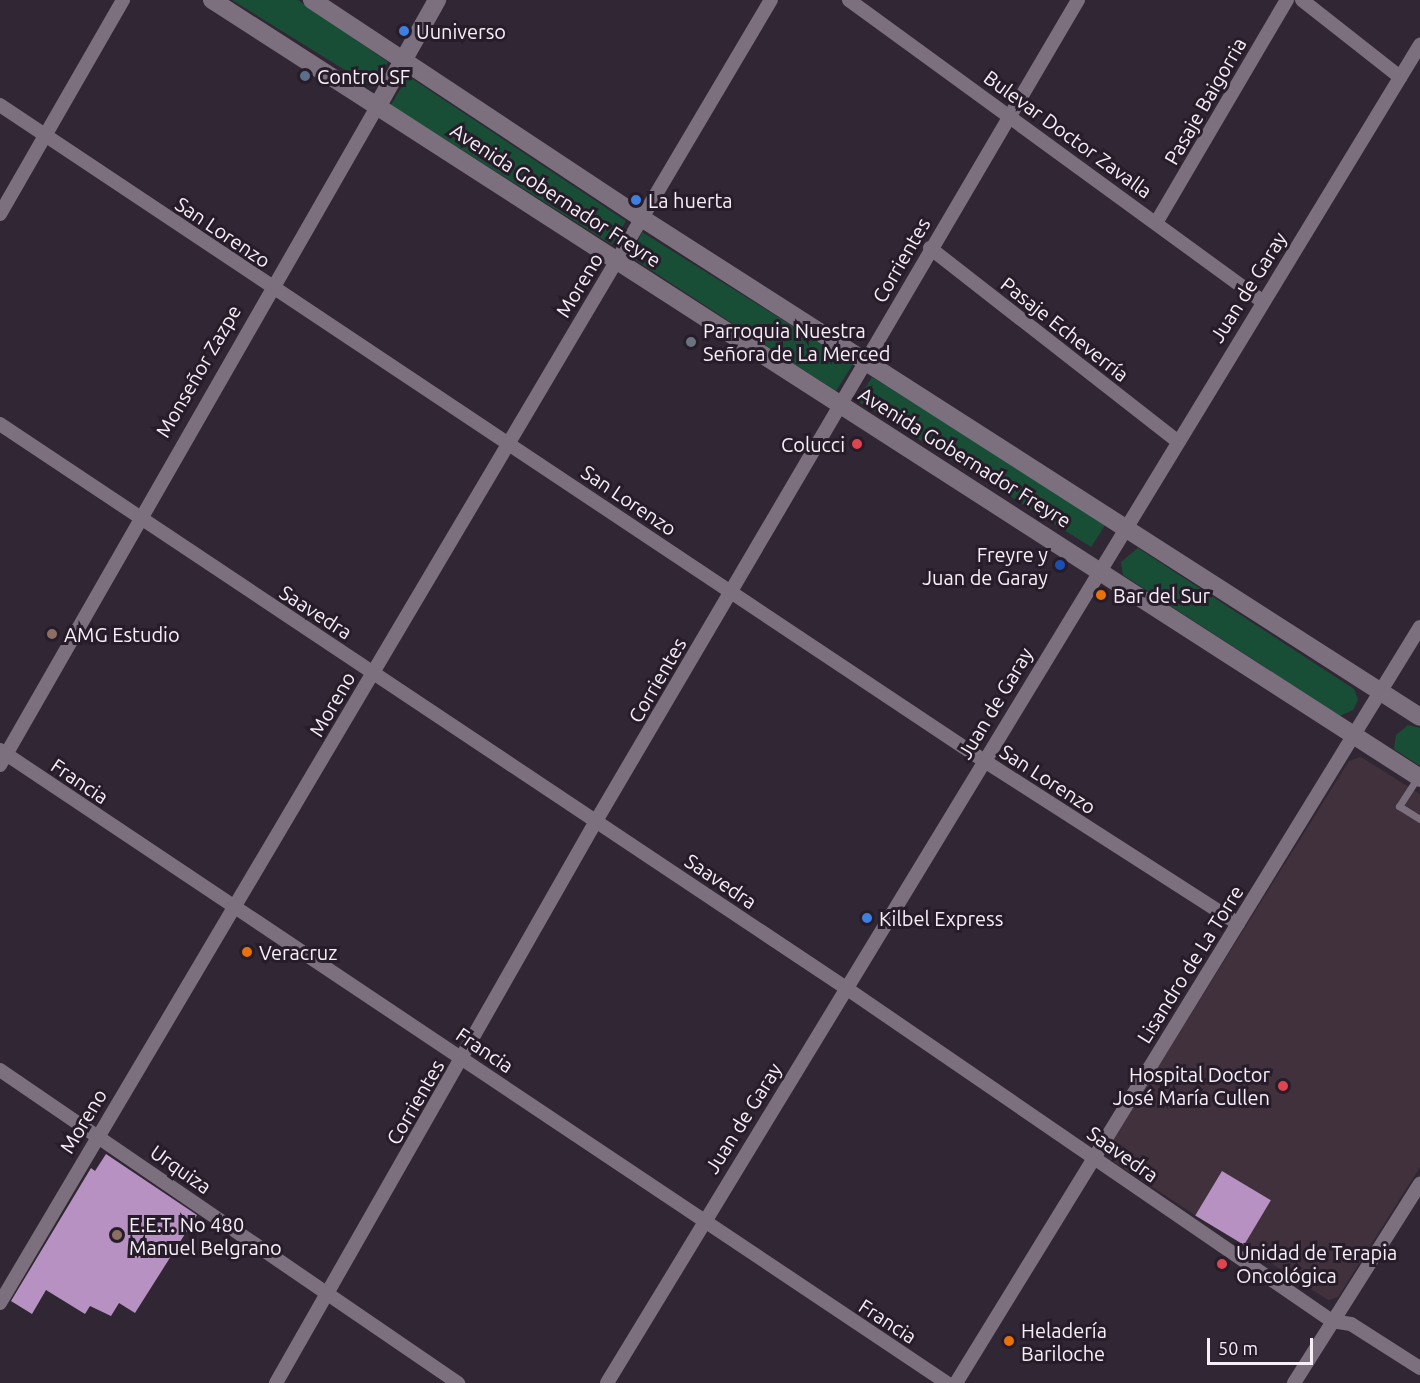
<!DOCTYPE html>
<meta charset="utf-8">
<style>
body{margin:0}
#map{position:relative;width:1420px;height:1383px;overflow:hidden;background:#312734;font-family:Ubuntu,sans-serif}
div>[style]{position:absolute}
.medical>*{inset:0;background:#41313c}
.green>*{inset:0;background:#194e36;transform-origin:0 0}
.building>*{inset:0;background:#b691c2;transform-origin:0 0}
.lane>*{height:7px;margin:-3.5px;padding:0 3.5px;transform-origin:3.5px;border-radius:3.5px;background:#7c707f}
.street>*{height:14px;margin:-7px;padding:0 7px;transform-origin:7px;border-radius:7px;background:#7c707f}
.secondary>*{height:18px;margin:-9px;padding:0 9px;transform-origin:9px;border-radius:9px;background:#7c707f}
.dots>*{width:16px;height:16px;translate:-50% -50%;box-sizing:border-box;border:3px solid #271d2a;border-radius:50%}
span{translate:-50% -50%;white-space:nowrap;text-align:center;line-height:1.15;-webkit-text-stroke:6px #271d2a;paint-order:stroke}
.poi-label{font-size:20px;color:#f6eff8}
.left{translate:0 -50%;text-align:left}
.right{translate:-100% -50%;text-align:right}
.street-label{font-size:20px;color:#f6eff8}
.scale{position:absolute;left:1207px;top:1338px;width:106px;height:27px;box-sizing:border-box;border:3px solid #f6eff8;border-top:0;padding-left:8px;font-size:18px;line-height:21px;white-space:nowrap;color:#f6eff8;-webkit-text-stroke:4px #271d2a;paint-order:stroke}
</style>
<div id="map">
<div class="medical">
<i style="clip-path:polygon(1361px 757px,1420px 794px,1420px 1167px,1338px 1297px,1328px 1300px,1243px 1245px,1270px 1200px,1222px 1171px,1195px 1215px,1110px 1159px,1108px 1147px,1349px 761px)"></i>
</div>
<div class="green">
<i style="clip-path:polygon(232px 0,298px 0,388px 62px,374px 88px)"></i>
<i style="clip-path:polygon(408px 76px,626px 221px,612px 245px,391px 105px)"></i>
<i style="clip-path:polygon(642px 232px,853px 364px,836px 391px,631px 257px)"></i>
<i style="left:872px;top:377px;width:276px;height:28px;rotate:32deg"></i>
<i style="clip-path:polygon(1138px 548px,1354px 689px,1358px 700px,1353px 710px,1340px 716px,1123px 575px,1121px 562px)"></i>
<i style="clip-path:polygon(1408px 725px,1420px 728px,1420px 766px,1394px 749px,1396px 735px)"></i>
</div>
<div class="building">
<i style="clip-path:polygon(106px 1154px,197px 1215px,135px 1313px,119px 1303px,111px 1316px,90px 1306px,85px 1314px,46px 1290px,32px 1314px,11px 1301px,91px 1168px,95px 1171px)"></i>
<i style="left:1222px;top:1171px;width:57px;height:52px;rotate:31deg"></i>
</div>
<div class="lane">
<i style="left:1418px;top:777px;width:35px;rotate:123deg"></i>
<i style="left:1399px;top:806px;width:25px;rotate:32deg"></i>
</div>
<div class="street">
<i style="left:849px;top:0;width:511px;rotate:36.09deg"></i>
<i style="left:1302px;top:0;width:125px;rotate:38.2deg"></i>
<i style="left:0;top:105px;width:1181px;rotate:33.68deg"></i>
<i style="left:983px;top:760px;width:303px;rotate:32.7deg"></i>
<i style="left:0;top:214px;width:247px;rotate:-60.1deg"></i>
<i style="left:1156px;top:223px;width:259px;rotate:-59.6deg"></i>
<i style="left:930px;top:248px;width:312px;rotate:38deg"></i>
<i style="left:0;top:424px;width:1017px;rotate:33.69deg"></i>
<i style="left:846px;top:988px;width:589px;rotate:34.42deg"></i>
<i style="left:1332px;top:1321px;width:19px;rotate:9deg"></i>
<i style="left:1351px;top:1324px;width:82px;rotate:32.5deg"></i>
<i style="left:0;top:750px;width:1139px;rotate:33.76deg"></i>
<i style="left:0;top:765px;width:758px;rotate:-60.19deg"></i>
<i style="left:0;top:1070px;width:555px;rotate:34.35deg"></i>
<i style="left:0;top:1303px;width:1514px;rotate:-59.39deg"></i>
<i style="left:276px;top:1383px;width:647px;rotate:-60.34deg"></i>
<i style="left:596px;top:821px;width:952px;rotate:-59.58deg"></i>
<i style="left:607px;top:1383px;width:1566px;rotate:-58.72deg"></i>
<i style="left:956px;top:1383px;width:887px;rotate:-58.46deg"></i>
<i style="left:1294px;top:1383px;width:236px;rotate:-57.7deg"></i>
</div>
<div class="secondary">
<i style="left:212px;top:0;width:1437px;rotate:32.78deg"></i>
<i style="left:312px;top:0;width:393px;rotate:33.5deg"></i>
<i style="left:640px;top:217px;width:926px;rotate:32.66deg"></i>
<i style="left:377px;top:107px;width:123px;rotate:-60.7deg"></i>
</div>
<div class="dots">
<i style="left:404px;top:31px;background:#3f7fe0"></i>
<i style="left:305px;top:76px;background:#5c6f8a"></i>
<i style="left:636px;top:200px;background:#3f7fe0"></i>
<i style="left:691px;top:342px;background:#6b7280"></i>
<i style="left:857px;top:444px;background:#e0444e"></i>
<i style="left:1060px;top:565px;background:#1a4fb4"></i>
<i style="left:1101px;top:595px;background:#e8710a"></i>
<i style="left:52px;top:634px;background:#8d6e63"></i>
<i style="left:867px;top:918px;background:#3f7fe0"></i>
<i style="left:247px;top:952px;background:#e8710a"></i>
<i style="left:1283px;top:1086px;background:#e0444e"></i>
<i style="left:117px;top:1235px;background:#8d6e63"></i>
<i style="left:1222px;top:1264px;background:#e0444e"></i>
<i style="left:1009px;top:1341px;background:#e8710a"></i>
</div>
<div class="poi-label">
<span class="left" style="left:416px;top:31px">Uuniverso</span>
<span class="left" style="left:317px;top:76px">Control SF</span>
<span class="left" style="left:648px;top:200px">La huerta</span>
<span class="left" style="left:703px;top:342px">Parroquia Nuestra<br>Señora de La Merced</span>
<span class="right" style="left:845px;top:444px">Colucci</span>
<span class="right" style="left:1048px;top:566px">Freyre y<br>Juan de Garay</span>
<span class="left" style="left:1113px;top:595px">Bar del Sur</span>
<span class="left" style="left:64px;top:634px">AMG Estudio</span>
<span class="left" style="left:879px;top:918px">Kilbel Express</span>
<span class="left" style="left:259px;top:952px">Veracruz</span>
<span class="right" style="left:1270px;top:1086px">Hospital Doctor<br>José María Cullen</span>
<span class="left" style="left:129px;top:1236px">E.E.T. No 480<br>Manuel Belgrano</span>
<span class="left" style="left:1236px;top:1264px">Unidad de Terapia<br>Oncológica</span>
<span class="left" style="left:1021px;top:1342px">Heladería<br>Bariloche</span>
</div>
<div class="street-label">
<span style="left:1205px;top:101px;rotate:-60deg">Pasaje Baigorria</span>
<span style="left:1068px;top:134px;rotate:36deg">Bulevar Doctor Zavalla</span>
<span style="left:556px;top:195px;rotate:33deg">Avenida Gobernador Freyre</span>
<span style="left:223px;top:232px;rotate:34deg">San Lorenzo</span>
<span style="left:901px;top:260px;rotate:-60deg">Corrientes</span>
<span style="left:579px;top:285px;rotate:-59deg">Moreno</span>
<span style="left:1248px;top:287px;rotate:-58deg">Juan de Garay</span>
<span style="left:1065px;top:329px;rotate:38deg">Pasaje Echeverría</span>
<span style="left:198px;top:371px;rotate:-60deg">Monseñor Zazpe</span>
<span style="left:965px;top:457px;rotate:32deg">Avenida Gobernador Freyre</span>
<span style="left:629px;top:500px;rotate:34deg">San Lorenzo</span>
<span style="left:316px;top:612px;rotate:33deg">Saavedra</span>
<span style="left:657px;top:680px;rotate:-60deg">Corrientes</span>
<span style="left:995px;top:703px;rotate:-59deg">Juan de Garay</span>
<span style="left:332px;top:704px;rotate:-60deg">Moreno</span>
<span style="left:1048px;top:779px;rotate:33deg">San Lorenzo</span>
<span style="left:80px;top:781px;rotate:34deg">Francia</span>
<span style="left:721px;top:881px;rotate:34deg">Saavedra</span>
<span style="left:1190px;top:964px;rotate:-58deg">Lisandro de La Torre</span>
<span style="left:485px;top:1050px;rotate:34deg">Francia</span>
<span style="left:415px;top:1102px;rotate:-60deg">Corrientes</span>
<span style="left:743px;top:1118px;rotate:-58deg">Juan de Garay</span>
<span style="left:83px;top:1121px;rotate:-59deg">Moreno</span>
<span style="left:1123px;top:1154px;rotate:35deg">Saavedra</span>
<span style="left:181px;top:1169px;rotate:35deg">Urquiza</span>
<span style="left:888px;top:1321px;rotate:33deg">Francia</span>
</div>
<div class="scale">50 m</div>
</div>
